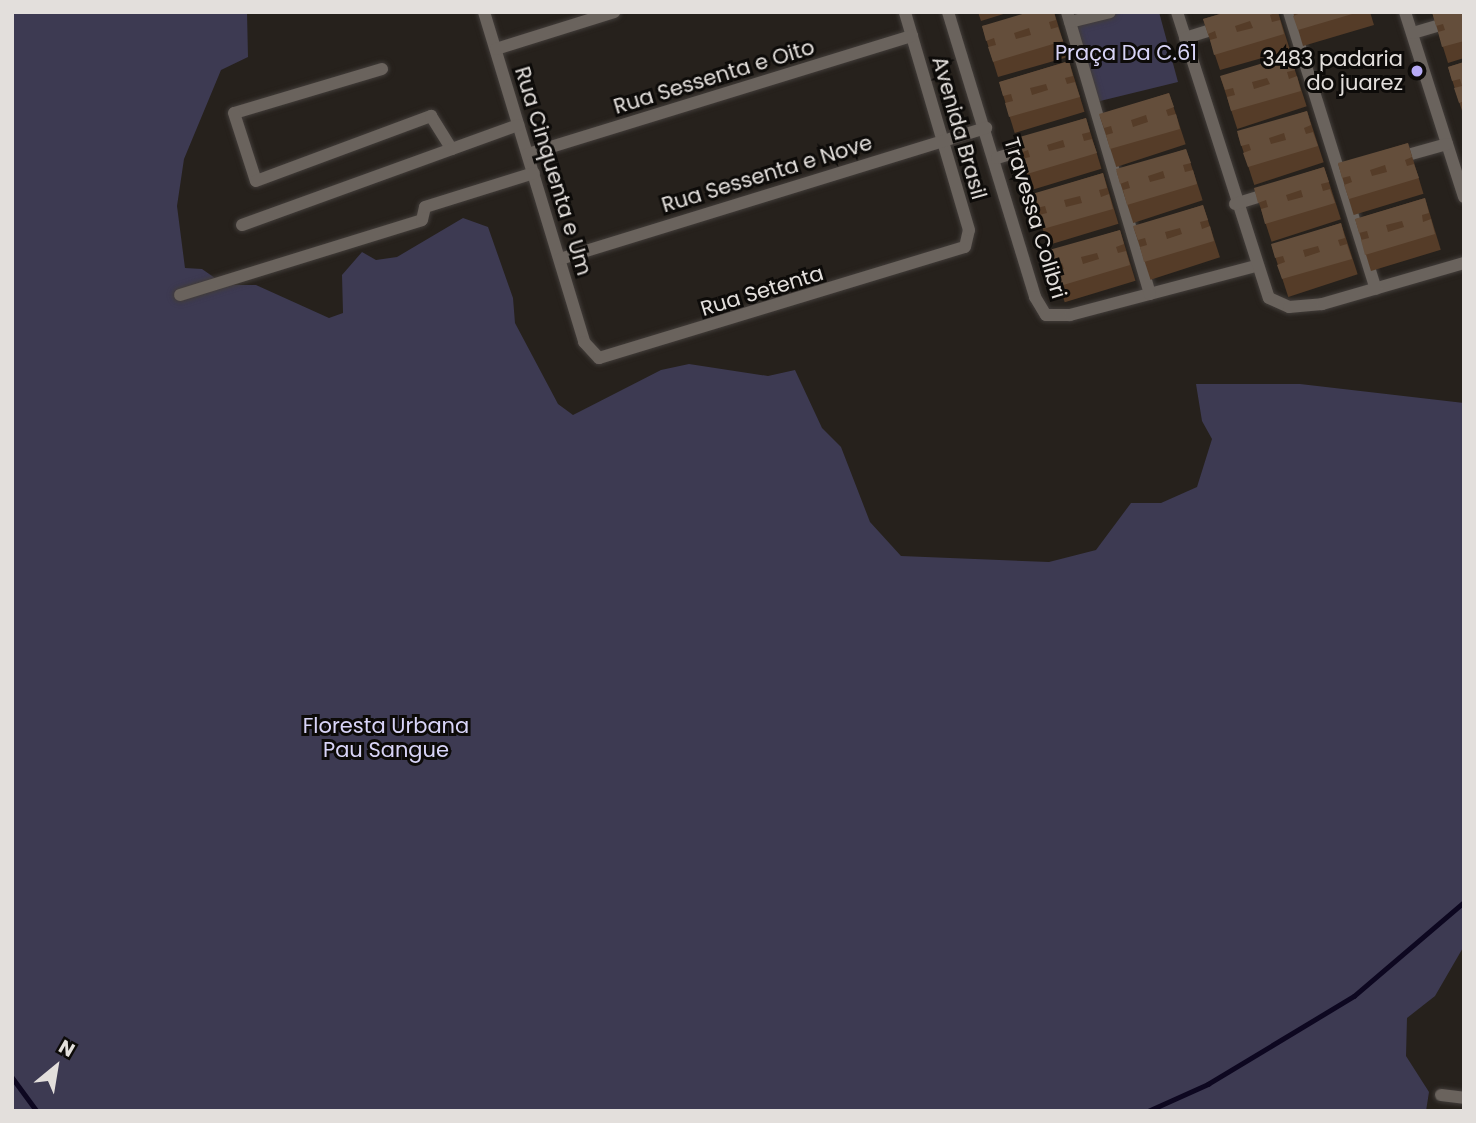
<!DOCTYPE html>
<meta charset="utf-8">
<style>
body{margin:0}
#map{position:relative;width:1476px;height:1123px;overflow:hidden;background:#26211c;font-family:Poppins,sans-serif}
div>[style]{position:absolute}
.green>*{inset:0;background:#3d3a52}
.stream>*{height:4.5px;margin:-2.25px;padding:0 2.25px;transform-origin:2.25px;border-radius:2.25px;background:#0d0720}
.roads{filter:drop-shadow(0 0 2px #423d3a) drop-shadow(0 0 2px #423d3a)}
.minor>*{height:12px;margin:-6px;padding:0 6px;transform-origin:6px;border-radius:6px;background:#6a635d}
.wall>*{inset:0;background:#553c28;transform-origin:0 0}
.building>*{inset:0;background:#644e3b}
.dots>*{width:19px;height:19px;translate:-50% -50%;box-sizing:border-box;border:4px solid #0d0b09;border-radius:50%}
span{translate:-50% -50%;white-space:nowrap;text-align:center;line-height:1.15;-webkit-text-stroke:6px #0d0b09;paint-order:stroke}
.park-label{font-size:21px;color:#d8d4f7}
.poi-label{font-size:21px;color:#e3dfdc}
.right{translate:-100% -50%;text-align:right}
.street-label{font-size:21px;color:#e3dfdc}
.frame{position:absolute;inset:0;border:14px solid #e3dfdc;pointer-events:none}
.north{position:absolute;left:21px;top:1032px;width:70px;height:70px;-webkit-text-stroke:5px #0d0b09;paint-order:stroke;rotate:30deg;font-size:19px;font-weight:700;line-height:28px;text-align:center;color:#e3dfdc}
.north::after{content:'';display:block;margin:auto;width:24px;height:32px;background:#e3dfdc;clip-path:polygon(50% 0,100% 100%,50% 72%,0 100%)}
</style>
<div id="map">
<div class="green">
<i style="clip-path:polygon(12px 12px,247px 12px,248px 57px,221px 70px,184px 159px,177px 206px,185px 268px,202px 269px,225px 285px,256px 285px,329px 318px,343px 313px,342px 275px,362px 252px,376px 260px,397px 257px,463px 218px,488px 227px,513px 298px,515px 323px,558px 404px,573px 415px,661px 370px,689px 364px,768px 376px,795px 370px,822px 428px,841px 447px,870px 522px,901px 556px,1049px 562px,1096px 550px,1131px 503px,1161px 503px,1197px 487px,1212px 439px,1202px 421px,1196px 384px,1300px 384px,1464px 403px,1464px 946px,1435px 996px,1407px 1018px,1406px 1056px,1429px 1092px,1426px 1111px,12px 1111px)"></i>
<i style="clip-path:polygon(1121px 12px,1159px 12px,1178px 82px,1096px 102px,1073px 24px)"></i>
</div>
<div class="stream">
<i style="left:12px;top:1077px;width:42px;rotate:53.7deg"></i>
<i style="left:1148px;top:1111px;width:66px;rotate:-24.2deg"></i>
<i style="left:1208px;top:1084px;width:170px;rotate:-31.1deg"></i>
<i style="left:1354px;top:996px;width:145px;rotate:-40.5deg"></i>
</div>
<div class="roads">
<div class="minor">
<i style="left:484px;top:12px;width:345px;rotate:73.1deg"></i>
<i style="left:584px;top:342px;width:22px;rotate:47deg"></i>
<i style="left:599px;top:358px;width:382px;rotate:-16.9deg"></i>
<i style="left:965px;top:247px;width:17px;rotate:-77deg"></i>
<i style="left:969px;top:230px;width:227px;rotate:-106.4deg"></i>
<i style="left:948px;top:12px;width:298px;rotate:73deg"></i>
<i style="left:1035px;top:297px;width:21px;rotate:59deg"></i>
<i style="left:1046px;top:315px;width:24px"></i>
<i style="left:1070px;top:315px;width:191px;rotate:-14.8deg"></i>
<i style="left:1067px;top:12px;width:294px;rotate:73.6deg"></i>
<i style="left:1177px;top:12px;width:300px;rotate:72.2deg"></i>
<i style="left:1269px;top:298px;width:22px;rotate:24deg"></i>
<i style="left:1289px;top:307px;width:33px;rotate:-5deg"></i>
<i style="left:1322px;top:304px;width:148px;rotate:-16.1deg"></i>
<i style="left:1289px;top:12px;width:290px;rotate:72.6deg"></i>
<i style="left:1405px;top:12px;width:194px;rotate:72.3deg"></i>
<i style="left:1070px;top:22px;width:41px;rotate:-14deg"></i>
<i style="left:1413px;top:33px;width:53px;rotate:-16.4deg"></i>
<i style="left:1185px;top:38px;width:39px;rotate:-17deg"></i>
<i style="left:496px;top:49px;width:124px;rotate:-17.4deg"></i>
<i style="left:382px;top:69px;width:154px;rotate:163.4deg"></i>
<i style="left:234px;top:113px;width:71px;rotate:72.1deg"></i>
<i style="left:256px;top:181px;width:187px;rotate:-20.4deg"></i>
<i style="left:431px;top:116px;width:39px;rotate:58deg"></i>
<i style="left:528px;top:154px;width:402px;rotate:-17.1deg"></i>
<i style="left:997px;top:158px;width:38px;rotate:-17deg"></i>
<i style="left:1397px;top:158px;width:52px;rotate:-15.6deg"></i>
<i style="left:1235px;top:204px;width:39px;rotate:-17deg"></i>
<i style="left:242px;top:225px;width:294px;rotate:-19.9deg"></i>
<i style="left:560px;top:259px;width:446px;rotate:-17.1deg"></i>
<i style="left:180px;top:295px;width:253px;rotate:-17.2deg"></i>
<i style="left:422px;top:220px;width:13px;rotate:-77deg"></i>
<i style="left:425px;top:207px;width:114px;rotate:-17.3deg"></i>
<i style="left:1441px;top:1095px;width:23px;rotate:7deg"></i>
</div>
</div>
<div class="wall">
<i style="clip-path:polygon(978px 12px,1010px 12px,981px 21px)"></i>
<i style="clip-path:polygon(1054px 12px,1068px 57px,998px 77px,982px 26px)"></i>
<i style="clip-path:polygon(1227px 12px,1278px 12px,1290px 50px,1220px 70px,1203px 19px)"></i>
<i style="clip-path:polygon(1293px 12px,1370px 12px,1374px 25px,1303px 46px)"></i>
<i style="clip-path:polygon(1432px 12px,1464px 12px,1464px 58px,1448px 63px)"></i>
<i style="left:1290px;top:55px;width:54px;height:73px;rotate:72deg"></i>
<i style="left:1069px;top:61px;width:53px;height:73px;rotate:73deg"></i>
<i style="clip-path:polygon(1464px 62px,1464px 117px,1448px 67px)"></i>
<i style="left:1169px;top:93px;width:54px;height:73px;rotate:72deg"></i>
<i style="left:1307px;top:111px;width:54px;height:73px;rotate:72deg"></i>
<i style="left:1086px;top:118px;width:53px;height:73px;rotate:73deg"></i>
<i style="left:1408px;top:143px;width:53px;height:73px;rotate:73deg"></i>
<i style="left:1186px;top:149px;width:54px;height:73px;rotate:72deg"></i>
<i style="left:1324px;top:167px;width:55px;height:73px;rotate:72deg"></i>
<i style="left:1103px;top:173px;width:53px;height:74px;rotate:73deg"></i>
<i style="left:1425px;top:198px;width:54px;height:73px;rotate:73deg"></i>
<i style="left:1203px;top:205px;width:55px;height:73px;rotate:72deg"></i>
<i style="left:1341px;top:223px;width:54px;height:73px;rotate:72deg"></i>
<i style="left:1120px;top:230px;width:53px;height:74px;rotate:73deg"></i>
</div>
<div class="building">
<i style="clip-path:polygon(evenodd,1029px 12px,1054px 12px,1056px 20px,1049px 22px,1051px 29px,1058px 27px,1063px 41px,993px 62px,988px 47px,996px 45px,994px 38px,986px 41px,982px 26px,1029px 12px,1029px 28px,1031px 35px,1016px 39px,1014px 33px,1029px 28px)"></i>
<i style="clip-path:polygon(evenodd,1227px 12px,1277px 12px,1270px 15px,1272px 22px,1280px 20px,1284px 34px,1214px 55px,1210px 40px,1217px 38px,1215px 31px,1208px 34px,1203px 19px,1227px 12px,1250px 21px,1253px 28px,1237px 32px,1235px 26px,1250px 21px)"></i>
<i style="clip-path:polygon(1301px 12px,1359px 12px,1298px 30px,1293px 16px,1301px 13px)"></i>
<i style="clip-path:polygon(1432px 12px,1464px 12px,1464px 41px,1442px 47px,1438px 32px,1445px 30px,1443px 24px,1436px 26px)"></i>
<i style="clip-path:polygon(evenodd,1290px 55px,1295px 70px,1287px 72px,1289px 79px,1297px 76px,1301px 91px,1231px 111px,1227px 97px,1235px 95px,1233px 88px,1225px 90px,1220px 76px,1290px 55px,1267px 78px,1270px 84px,1254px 89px,1252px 82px,1267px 78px)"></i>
<i style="clip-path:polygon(evenodd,1069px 61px,1073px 76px,1065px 78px,1067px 84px,1075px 82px,1080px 97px,1009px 117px,1005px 103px,1013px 101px,1011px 94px,1003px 96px,999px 82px,1069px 61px,1046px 84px,1048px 90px,1032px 95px,1030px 88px,1046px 84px)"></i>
<i style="clip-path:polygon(1464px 62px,1464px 101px,1459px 103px,1454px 88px,1462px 86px,1460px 79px,1452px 81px,1448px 67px)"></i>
<i style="clip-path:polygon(evenodd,1169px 93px,1174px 107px,1166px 110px,1168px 116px,1176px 114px,1180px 129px,1110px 149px,1106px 135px,1113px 133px,1111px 126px,1104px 128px,1099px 114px,1169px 93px,1146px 115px,1148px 122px,1133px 127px,1131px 120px,1146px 115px)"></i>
<i style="clip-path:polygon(evenodd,1307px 111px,1311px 125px,1304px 128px,1306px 134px,1313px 132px,1318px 146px,1248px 167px,1243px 153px,1251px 150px,1249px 144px,1241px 146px,1237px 131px,1307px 111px,1284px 133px,1286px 140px,1271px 144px,1269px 138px,1284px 133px)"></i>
<i style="clip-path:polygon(evenodd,1086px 118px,1090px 132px,1082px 134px,1084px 141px,1092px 139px,1097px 153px,1027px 174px,1022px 159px,1030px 157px,1028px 150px,1020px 153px,1016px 138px,1086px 118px,1063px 140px,1065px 147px,1049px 151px,1047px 145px,1063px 140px)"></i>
<i style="clip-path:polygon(evenodd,1408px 143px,1412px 157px,1405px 160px,1407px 166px,1414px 164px,1419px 178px,1349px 199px,1344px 185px,1352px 182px,1350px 176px,1342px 178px,1338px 163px,1408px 143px,1385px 165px,1387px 172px,1372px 176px,1370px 170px,1385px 165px)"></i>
<i style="clip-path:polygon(evenodd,1186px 149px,1191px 163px,1183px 165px,1185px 172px,1193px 170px,1197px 184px,1127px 205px,1123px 190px,1130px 188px,1128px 181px,1120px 184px,1116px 169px,1186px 149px,1163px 171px,1165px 178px,1150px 182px,1148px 176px,1163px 171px)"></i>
<i style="clip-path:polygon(evenodd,1324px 167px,1329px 182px,1321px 184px,1323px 191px,1330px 189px,1335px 203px,1265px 224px,1261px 209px,1268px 207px,1266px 200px,1258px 203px,1254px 188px,1324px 167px,1301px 190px,1303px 197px,1288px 201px,1286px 195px,1301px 190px)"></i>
<i style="clip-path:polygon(evenodd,1103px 173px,1107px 188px,1099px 190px,1101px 197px,1109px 194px,1113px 209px,1043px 229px,1039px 215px,1047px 213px,1045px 206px,1037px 208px,1032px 194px,1103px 173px,1080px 196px,1082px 203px,1066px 207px,1064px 200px,1080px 196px)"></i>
<i style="clip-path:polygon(evenodd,1425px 198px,1429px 213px,1422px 215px,1423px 222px,1431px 219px,1435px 234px,1365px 255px,1361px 240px,1369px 238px,1367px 231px,1359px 233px,1355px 219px,1425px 198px,1402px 221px,1404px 227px,1388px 232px,1386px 225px,1402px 221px)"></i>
<i style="clip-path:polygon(evenodd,1203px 205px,1208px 220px,1200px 222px,1202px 229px,1210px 226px,1214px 241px,1144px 262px,1140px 247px,1147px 245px,1145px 238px,1138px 240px,1133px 226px,1203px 205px,1180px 228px,1182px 234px,1167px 239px,1165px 232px,1180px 228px)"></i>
<i style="clip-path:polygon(evenodd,1341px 223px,1345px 238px,1338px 240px,1340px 246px,1347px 244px,1352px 259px,1282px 279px,1277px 265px,1285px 262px,1283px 256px,1275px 258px,1271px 244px,1341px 223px,1318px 246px,1320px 252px,1305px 257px,1303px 250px,1318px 246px)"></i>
<i style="clip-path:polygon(evenodd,1120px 230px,1124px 244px,1116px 247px,1118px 253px,1126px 251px,1130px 265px,1060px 286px,1056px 272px,1064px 269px,1062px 263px,1054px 265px,1049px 250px,1120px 230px,1097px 253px,1099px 259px,1083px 264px,1081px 257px,1097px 253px)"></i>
</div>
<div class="dots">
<i style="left:1417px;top:71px;background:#b7abf7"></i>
</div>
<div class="park-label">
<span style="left:1126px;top:53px">Praça Da C.61</span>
<span style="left:386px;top:738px">Floresta Urbana<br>Pau Sangue</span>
</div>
<div class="poi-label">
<span class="right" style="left:1403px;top:71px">3483 padaria<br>do juarez</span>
</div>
<div class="street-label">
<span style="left:714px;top:77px;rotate:-17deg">Rua Sessenta e Oito</span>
<span style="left:959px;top:128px;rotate:74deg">Avenida Brasil</span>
<span style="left:553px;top:171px;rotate:73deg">Rua Cinquenta e Um</span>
<span style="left:767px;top:174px;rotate:-17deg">Rua Sessenta e Nove</span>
<span style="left:1035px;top:218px;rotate:73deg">Travessa Colibri</span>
<span style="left:762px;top:291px;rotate:-17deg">Rua Setenta</span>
</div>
<div class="frame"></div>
<div class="north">N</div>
</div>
